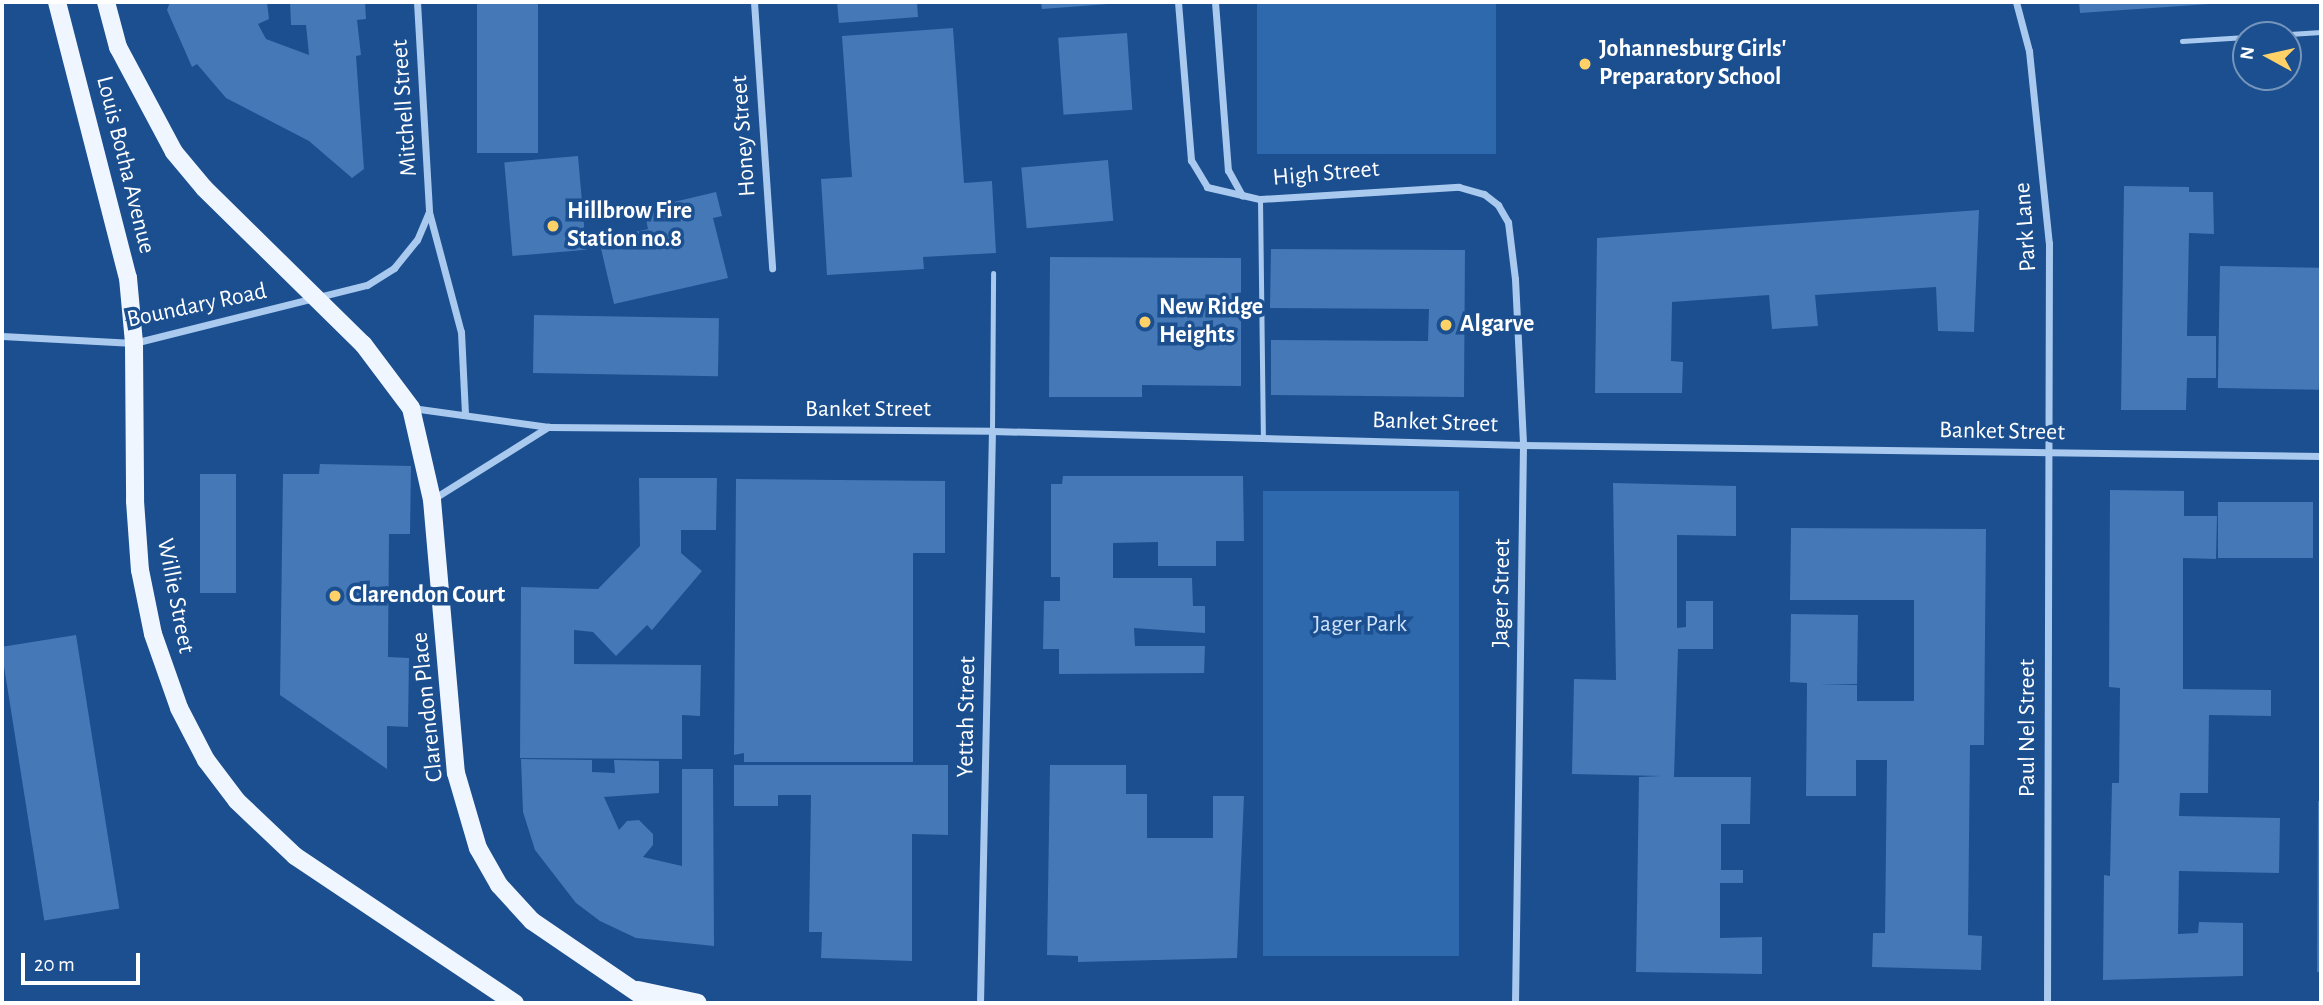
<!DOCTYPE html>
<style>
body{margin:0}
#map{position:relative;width:2323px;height:1005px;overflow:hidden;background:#1b4f8f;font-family:"Alegreya Sans",sans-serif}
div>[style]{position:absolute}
.green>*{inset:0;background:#2e69ad;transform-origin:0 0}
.building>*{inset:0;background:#4478b7;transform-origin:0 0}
.service>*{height:5px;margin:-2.5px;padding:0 2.5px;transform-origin:2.5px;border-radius:2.5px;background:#a9c9ee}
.minor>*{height:7px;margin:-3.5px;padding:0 3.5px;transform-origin:3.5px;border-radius:3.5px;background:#a9c9ee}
.primary>*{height:18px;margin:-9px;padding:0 9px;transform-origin:9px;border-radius:9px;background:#f0f6ff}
.dots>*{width:19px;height:19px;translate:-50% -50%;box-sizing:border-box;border:4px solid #1b4f8f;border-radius:50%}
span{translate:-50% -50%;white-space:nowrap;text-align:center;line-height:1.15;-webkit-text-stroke:7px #1b4f8f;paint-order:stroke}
.poi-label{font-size:24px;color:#fff;font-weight:700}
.left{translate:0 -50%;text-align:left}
.street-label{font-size:24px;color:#fff}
.park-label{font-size:24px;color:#cfe3fa}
.frame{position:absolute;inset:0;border:4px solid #fff;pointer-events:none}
.north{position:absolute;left:2232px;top:21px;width:70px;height:70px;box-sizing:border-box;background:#1b4f8f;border:2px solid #7695bc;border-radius:50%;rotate:278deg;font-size:19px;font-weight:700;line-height:28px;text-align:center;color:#fff}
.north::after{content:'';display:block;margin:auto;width:24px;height:32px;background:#ffd166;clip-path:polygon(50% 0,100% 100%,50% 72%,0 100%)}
.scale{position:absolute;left:21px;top:953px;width:119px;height:32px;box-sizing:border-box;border:4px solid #fff;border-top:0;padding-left:9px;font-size:21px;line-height:24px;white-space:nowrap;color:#fff;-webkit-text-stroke:5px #1b4f8f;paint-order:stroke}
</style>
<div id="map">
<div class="green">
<i style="left:1257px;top:2px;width:239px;height:152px"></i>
<i style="left:1263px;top:491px;width:196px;height:465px"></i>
</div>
<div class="building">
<i style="clip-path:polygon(170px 2px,267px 2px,269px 19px,258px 24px,266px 39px,309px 55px,306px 25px,291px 25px,290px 2px,365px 2px,366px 19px,357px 20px,361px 55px,356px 56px,364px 169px,352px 178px,309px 141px,226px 98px,197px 64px,192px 67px,167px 10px)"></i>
<i style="left:477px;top:2px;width:61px;height:151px"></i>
<i style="clip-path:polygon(837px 2px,917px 2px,918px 17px,839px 23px)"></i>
<i style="clip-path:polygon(1041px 2px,1109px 2px,1109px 4px,1042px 9px)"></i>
<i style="clip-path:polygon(2079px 2px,2210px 2px,2210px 4px,2080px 13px)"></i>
<i style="clip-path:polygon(953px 28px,964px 183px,992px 181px,996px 253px,923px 257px,924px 269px,827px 275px,821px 179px,852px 177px,842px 36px)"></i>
<i style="left:1127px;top:33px;width:77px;height:69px;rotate:86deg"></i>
<i style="left:578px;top:156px;width:94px;height:74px;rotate:85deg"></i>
<i style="left:1108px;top:160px;width:61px;height:87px;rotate:85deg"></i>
<i style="clip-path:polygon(2124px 186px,2189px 187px,2189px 192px,2213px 192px,2214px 234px,2189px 233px,2187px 336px,2216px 336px,2216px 378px,2187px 378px,2186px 410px,2121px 410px)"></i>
<i style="clip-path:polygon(716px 192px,722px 216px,713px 218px,728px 278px,614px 304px,599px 240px,648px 229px,644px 209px)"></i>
<i style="clip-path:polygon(1979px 210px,1974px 332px,1938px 331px,1936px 287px,1815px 295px,1818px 326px,1772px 329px,1769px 295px,1672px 302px,1671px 361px,1683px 362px,1682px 393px,1595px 393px,1597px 238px)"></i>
<i style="clip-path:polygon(1271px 249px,1465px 250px,1464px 397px,1271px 395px,1271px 340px,1428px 341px,1429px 309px,1270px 308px)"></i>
<i style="clip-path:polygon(1050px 257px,1241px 258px,1241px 386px,1142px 385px,1142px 397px,1049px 397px)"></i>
<i style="left:2220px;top:266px;width:101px;height:122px;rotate:1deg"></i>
<i style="left:534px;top:315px;width:185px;height:58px;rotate:1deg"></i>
<i style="clip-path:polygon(320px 464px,411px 466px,410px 534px,389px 534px,388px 657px,409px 658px,408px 727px,387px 726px,387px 769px,280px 695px,283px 474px,319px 474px)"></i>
<i style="left:200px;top:474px;width:36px;height:119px"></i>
<i style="clip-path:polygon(1063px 476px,1243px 476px,1244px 541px,1216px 541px,1216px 566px,1158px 566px,1158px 542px,1113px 543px,1113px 578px,1192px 578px,1193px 606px,1205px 606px,1205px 633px,1134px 628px,1135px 646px,1205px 646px,1204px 673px,1059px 674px,1059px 649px,1043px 649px,1044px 601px,1060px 601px,1060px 577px,1051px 577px,1051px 484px,1062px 484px)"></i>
<i style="clip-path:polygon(639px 478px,717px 478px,716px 530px,681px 530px,681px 553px,702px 571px,652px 630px,647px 625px,616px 656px,593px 632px,574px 630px,574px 664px,701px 665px,700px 716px,682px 715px,682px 759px,520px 758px,521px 587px,598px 589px,640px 546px)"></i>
<i style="clip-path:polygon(736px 479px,945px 481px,945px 553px,913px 553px,913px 762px,744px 762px,744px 753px,734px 755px)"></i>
<i style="clip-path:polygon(1613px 483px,1736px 486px,1736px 536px,1677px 535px,1677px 628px,1686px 627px,1686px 601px,1713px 601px,1713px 649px,1678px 649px,1674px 777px,1751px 777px,1750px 824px,1721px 824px,1721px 870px,1743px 870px,1743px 883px,1720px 883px,1720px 938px,1762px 937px,1762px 974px,1636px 972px,1639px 777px,1661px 776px,1572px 774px,1574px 679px,1616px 680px)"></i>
<i style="clip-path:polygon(2110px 490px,2184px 491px,2184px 516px,2217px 516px,2216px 559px,2183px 558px,2183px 689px,2271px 690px,2271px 716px,2209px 715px,2208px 793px,2180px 793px,2179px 816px,2280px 818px,2279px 873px,2179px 871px,2178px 934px,2198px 933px,2199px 922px,2243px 923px,2243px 976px,2103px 980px,2104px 875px,2110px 876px,2112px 783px,2119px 783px,2120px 688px,2109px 687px)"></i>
<i style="left:2218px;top:502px;width:95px;height:56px"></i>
<i style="clip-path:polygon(1791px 528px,1986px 529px,1984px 745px,1970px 745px,1968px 935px,1982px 936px,1981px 970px,1872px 967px,1873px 933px,1885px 933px,1887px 760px,1856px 760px,1856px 796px,1806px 796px,1807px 683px,1790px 682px,1791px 614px,1858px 615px,1857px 684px,1820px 684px,1857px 685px,1857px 701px,1914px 701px,1914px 600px,1790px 600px)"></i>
<i style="left:76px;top:635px;width:277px;height:76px;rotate:81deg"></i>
<i style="clip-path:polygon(521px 759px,592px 760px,592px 772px,615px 773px,614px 760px,659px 761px,659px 793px,604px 797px,619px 830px,627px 821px,639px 820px,653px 834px,653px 845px,643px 857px,682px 866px,682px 769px,713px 769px,714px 946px,636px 938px,600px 921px,576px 903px,535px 850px,523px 812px)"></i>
<i style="clip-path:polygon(734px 765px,948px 765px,948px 835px,912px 834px,912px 961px,821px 958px,822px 932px,809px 932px,811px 795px,778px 795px,778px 806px,734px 806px)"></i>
<i style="clip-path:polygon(1050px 765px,1126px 765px,1126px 794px,1147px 794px,1147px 838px,1213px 838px,1213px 796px,1244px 796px,1237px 958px,1078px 962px,1078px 956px,1047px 955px)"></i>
<i style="clip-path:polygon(2318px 801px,2321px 801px,2321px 972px,2317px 972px)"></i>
</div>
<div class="service">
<i style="left:2272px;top:35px;width:49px;rotate:-3.5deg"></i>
<i style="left:2182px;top:41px;width:64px;rotate:-3.6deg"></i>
<i style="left:1260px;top:199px;width:239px;rotate:89.3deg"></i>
<i style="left:992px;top:431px;width:158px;rotate:-89.6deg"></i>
</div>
<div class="minor">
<i style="left:417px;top:2px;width:210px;rotate:86.7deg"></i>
<i style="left:429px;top:212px;width:124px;rotate:75.1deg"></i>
<i style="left:461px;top:332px;width:81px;rotate:87.2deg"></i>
<i style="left:754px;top:2px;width:267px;rotate:86.1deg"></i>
<i style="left:1178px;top:2px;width:159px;rotate:85.3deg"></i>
<i style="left:1191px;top:160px;width:31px;rotate:59deg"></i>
<i style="left:1207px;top:187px;width:36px;rotate:13deg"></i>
<i style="left:1215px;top:2px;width:169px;rotate:85.6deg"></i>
<i style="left:1228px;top:170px;width:29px;rotate:61deg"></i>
<i style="left:1242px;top:195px;width:18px;rotate:13deg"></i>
<i style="left:1260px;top:199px;width:199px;rotate:-3.5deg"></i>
<i style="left:1459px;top:187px;width:26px;rotate:16deg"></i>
<i style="left:1484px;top:194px;width:18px;rotate:38deg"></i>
<i style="left:1498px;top:205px;width:20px;rotate:60deg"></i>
<i style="left:1508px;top:222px;width:57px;rotate:83deg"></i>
<i style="left:1515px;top:279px;width:166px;rotate:87.2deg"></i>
<i style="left:1523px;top:445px;width:558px;rotate:90.82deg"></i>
<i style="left:2016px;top:2px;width:51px;rotate:75.1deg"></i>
<i style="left:2029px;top:51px;width:193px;rotate:84.1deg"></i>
<i style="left:2049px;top:243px;width:760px;rotate:90.15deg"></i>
<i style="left:2px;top:336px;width:132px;rotate:3deg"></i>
<i style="left:134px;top:343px;width:240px;rotate:-14deg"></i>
<i style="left:367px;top:285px;width:32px;rotate:-32deg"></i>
<i style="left:394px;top:268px;width:36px;rotate:-51deg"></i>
<i style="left:417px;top:240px;width:30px;rotate:-67deg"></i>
<i style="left:412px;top:408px;width:138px;rotate:7.9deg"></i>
<i style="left:549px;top:427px;width:443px;rotate:0.5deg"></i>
<i style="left:992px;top:431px;width:531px;rotate:1.51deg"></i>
<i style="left:1523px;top:445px;width:798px;rotate:0.79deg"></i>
<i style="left:433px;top:499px;width:136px;rotate:-32.1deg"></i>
<i style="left:980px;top:1003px;width:572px;rotate:-88.8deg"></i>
</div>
<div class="primary">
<i style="left:57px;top:2px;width:285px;rotate:75.6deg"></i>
<i style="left:128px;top:278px;width:65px;rotate:84.7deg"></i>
<i style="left:134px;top:343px;width:158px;rotate:89.6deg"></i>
<i style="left:135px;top:501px;width:69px;rotate:85.9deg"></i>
<i style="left:140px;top:570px;width:65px;rotate:78.5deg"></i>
<i style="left:153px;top:634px;width:78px;rotate:70.6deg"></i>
<i style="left:179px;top:708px;width:59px;rotate:62.6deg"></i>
<i style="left:206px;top:760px;width:51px;rotate:52.9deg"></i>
<i style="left:237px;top:801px;width:80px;rotate:43.5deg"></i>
<i style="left:295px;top:856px;width:265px;rotate:33.8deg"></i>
<i style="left:106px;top:2px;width:47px;rotate:75.1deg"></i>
<i style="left:118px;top:47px;width:119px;rotate:61.9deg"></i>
<i style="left:174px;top:152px;width:47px;rotate:50.2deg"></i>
<i style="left:204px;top:188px;width:223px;rotate:44.5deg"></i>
<i style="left:363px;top:344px;width:80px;rotate:53.1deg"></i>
<i style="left:411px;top:408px;width:94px;rotate:77.1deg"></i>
<i style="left:432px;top:500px;width:274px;rotate:85deg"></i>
<i style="left:456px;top:773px;width:78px;rotate:73.7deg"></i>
<i style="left:478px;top:848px;width:43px;rotate:60.4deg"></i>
<i style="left:499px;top:885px;width:49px;rotate:47.5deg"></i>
<i style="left:532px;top:921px;width:145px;rotate:34.3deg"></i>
<i style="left:638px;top:990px;width:61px;rotate:12.2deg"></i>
</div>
<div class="dots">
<i style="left:1585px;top:64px;background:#ffd166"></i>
<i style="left:553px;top:226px;background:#ffd166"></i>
<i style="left:1145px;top:322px;background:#ffd166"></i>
<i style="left:1446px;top:325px;background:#ffd166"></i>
<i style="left:335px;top:596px;background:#ffd166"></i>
</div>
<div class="poi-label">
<span class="left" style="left:1599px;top:64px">Johannesburg Girls'<br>Preparatory School</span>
<span class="left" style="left:567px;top:226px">Hillbrow Fire<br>Station no.8</span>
<span class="left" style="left:1159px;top:322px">New Ridge<br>Heights</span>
<span class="left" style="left:1460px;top:325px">Algarve</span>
<span class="left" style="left:349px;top:596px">Clarendon Court</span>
</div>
<div class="street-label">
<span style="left:405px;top:108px;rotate:-94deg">Mitchell Street</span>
<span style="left:744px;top:136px;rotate:-94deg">Honey Street</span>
<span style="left:125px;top:165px;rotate:76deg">Louis Botha Avenue</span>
<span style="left:1326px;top:174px;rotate:-5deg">High Street</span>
<span style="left:2026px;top:227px;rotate:-94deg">Park Lane</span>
<span style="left:197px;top:306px;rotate:-12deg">Boundary Road</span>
<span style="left:868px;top:410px">Banket Street</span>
<span style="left:1435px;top:423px;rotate:2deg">Banket Street</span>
<span style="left:2002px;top:432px;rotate:1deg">Banket Street</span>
<span style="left:1502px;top:593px;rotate:-89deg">Jager Street</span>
<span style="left:175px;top:596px;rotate:79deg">Willie Street</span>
<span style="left:428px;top:707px;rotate:-96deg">Clarendon Place</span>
<span style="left:967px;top:717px;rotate:-89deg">Yettah Street</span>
<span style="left:2028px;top:728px;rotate:-90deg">Paul Nel Street</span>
</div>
<div class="park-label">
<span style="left:1360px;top:625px">Jager Park</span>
</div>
<div class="frame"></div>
<div class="north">N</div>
<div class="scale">20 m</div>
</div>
